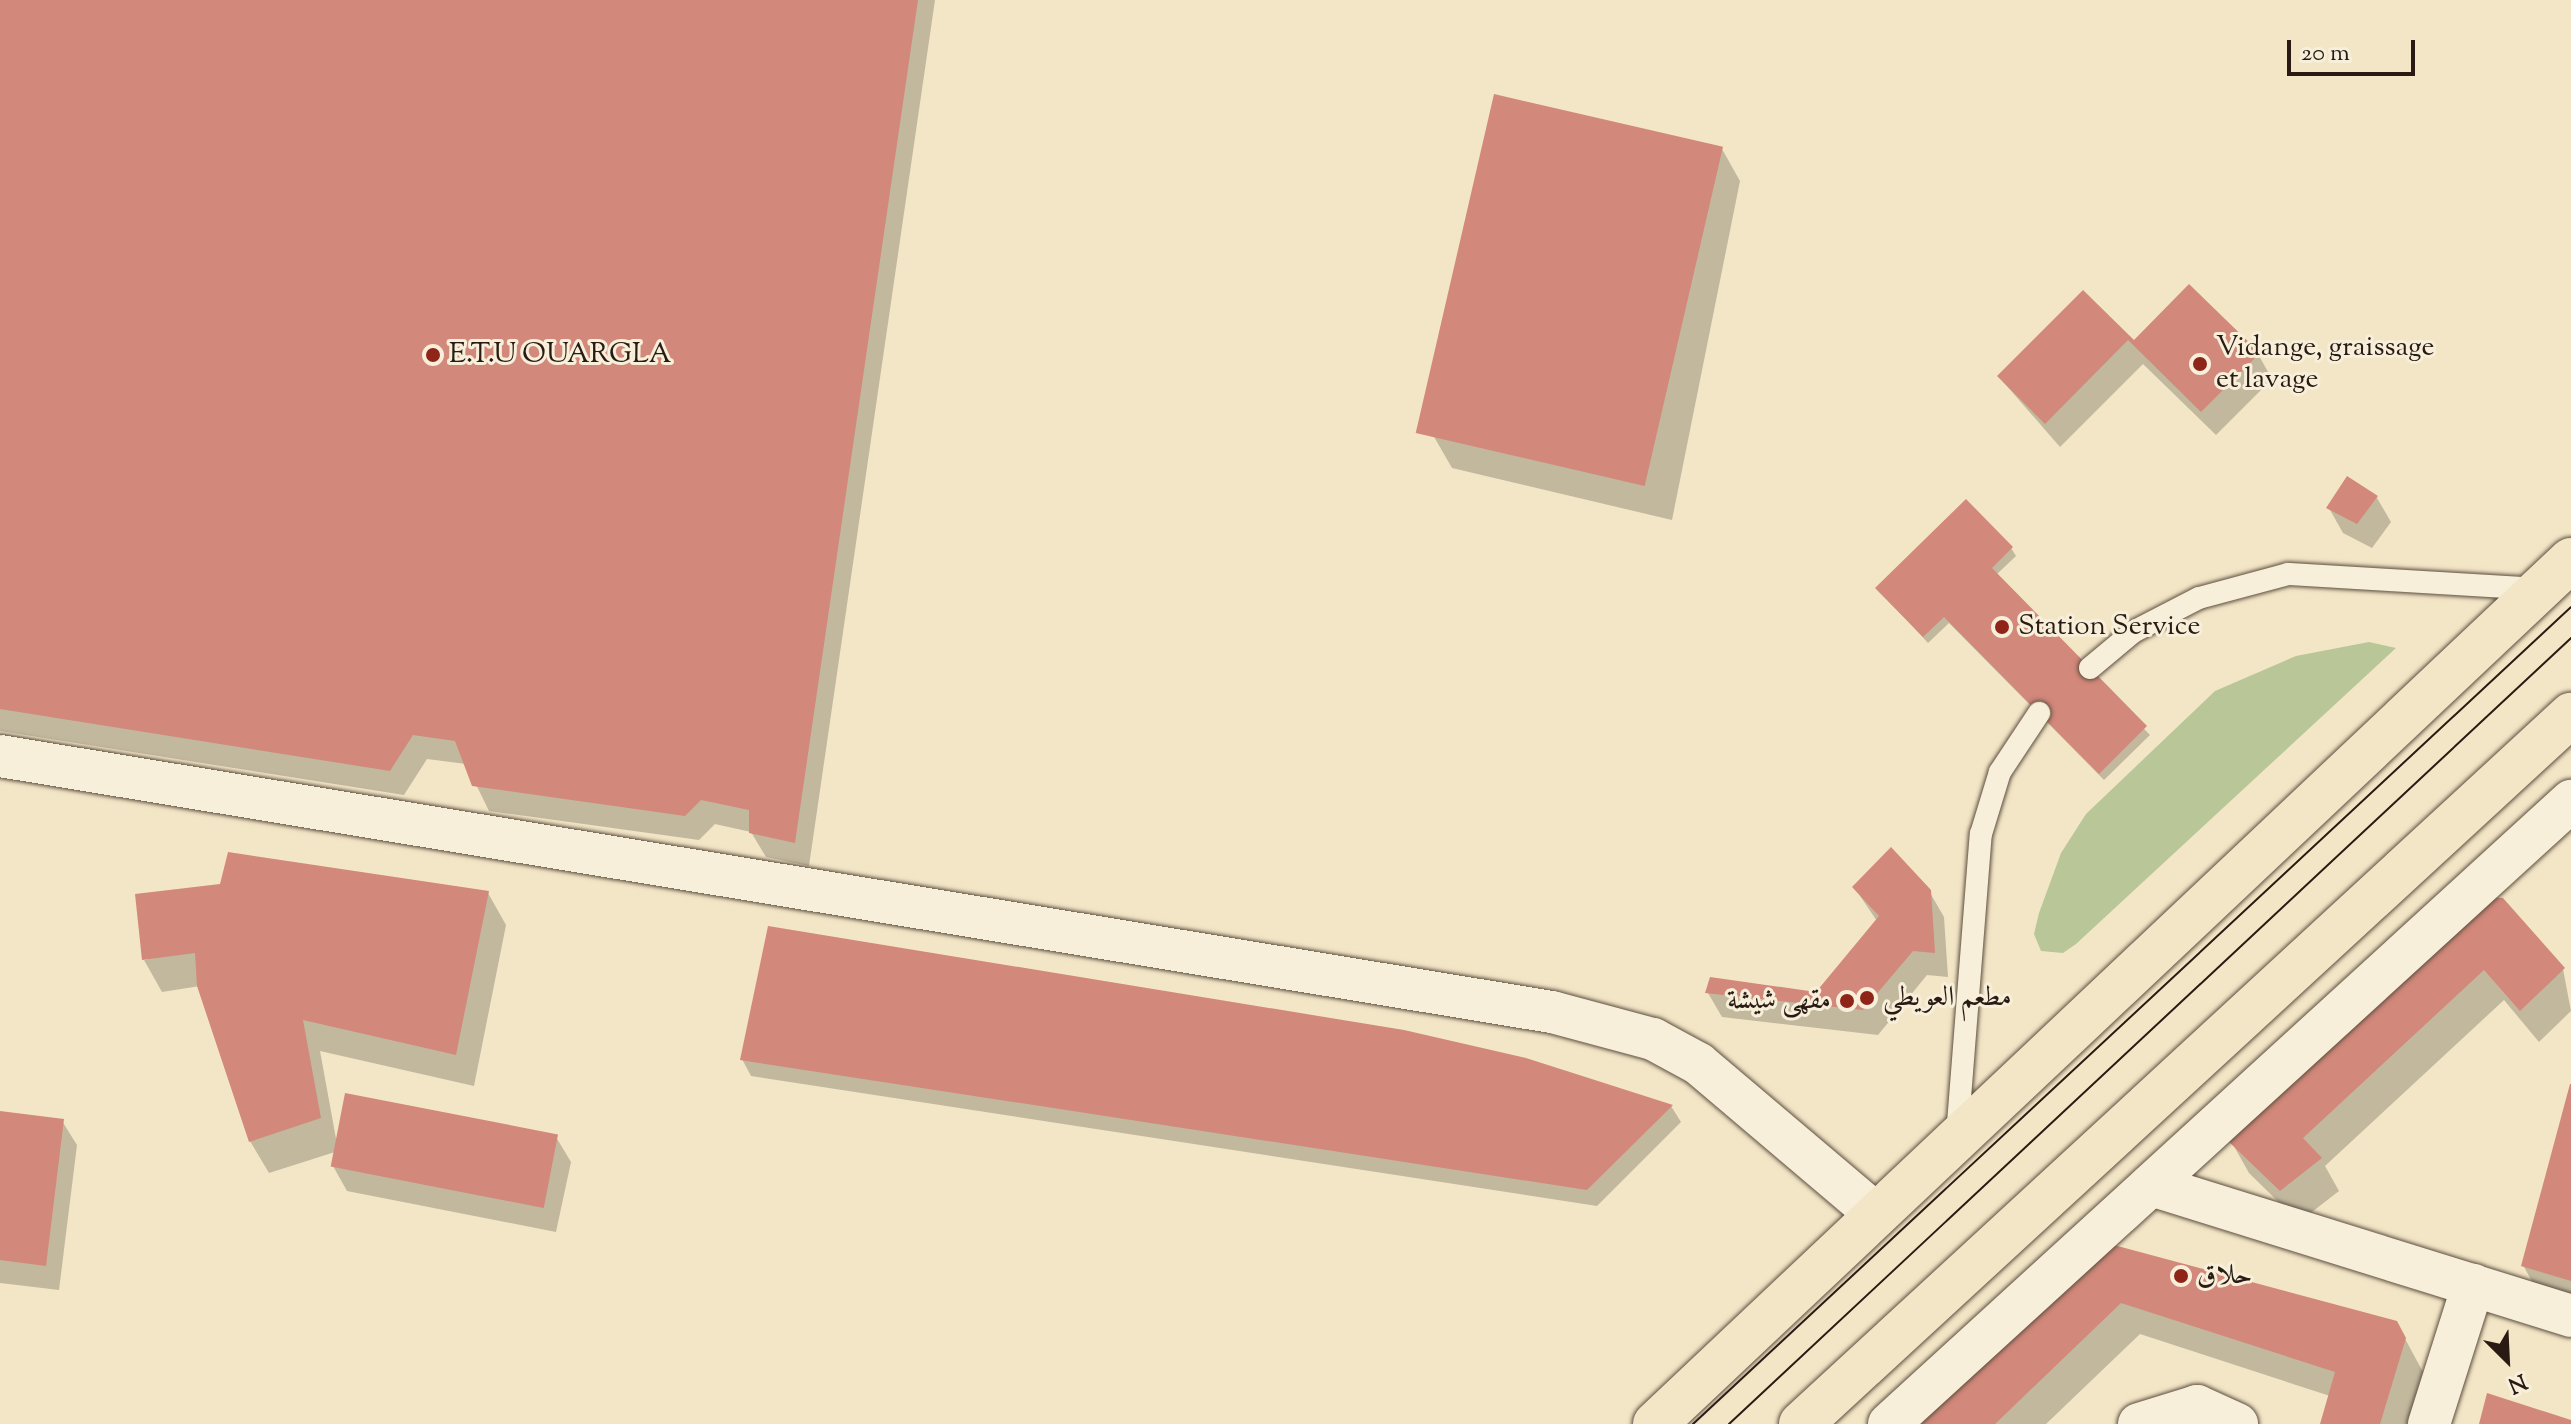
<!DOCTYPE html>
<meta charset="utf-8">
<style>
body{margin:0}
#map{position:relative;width:2571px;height:1424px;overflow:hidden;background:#f3e6c6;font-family:"Sorts Mill Goudy",Amiri,serif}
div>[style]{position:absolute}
.green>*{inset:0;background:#b9c697}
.shadow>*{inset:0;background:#0003}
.building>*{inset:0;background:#d2887a;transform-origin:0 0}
.roads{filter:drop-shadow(0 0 2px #5c4e40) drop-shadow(0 0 2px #5c4e40)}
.service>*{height:22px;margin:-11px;padding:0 11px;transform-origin:11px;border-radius:11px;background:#f7efda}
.minor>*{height:42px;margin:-21px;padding:0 21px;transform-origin:21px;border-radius:21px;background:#f7efda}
.primary>*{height:44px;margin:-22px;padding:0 22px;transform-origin:22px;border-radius:22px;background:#f3e6c6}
.tram>*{height:2px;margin:-1px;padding:0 1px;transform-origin:1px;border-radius:1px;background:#291b13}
.dots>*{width:22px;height:22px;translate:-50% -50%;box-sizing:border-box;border:4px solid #f7efda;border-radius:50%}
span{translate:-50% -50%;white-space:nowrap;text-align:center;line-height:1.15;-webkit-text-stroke:6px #f7efda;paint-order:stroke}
.poi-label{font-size:28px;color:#291b13}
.left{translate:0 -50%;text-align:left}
.right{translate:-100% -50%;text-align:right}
.north{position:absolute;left:2467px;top:1320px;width:80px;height:80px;-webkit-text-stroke:6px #f7efda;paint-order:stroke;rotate:156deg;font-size:22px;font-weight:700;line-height:32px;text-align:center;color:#291b13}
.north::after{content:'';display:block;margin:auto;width:28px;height:36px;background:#291b13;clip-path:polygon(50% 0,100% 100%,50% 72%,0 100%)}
.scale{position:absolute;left:2287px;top:40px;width:128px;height:36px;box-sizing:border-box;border:4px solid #291b13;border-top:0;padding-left:10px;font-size:24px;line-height:28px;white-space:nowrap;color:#291b13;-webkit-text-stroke:6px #f7efda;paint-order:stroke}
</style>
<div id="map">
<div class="green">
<i style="clip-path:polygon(2369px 642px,2396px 648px,2076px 944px,2063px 953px,2041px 951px,2034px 934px,2039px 913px,2061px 853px,2086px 814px,2215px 691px,2296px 656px)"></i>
</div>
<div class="shadow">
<i style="clip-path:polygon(0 0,935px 0,809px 866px,766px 857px,751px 832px,715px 824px,699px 840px,489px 811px,466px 764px,427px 759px,404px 795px,0 731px)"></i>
<i style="clip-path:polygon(1722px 149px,1740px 181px,1672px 520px,1452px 468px,1433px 435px)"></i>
<i style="clip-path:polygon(2083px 293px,2134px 343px,2258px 354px,2272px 379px,2216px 435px,2143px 364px,2060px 447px,1999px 377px)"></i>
<i style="clip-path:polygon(2377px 498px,2391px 522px,2372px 548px,2343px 533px,2329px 508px)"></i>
<i style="clip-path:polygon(2011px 548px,2016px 556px,1996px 575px,2150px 735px,2104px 780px,1949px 623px,1928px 643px,1877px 588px)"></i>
<i style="clip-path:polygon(1854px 887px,1929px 891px,1944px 917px,1948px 977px,1927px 975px,1878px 1035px,1722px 1017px,1708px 993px,1817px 994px,1877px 921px)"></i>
<i style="clip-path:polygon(488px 893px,506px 925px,474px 1086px,320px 1051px,337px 1144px,556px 1137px,571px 1162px,556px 1232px,347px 1191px,333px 1166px,335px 1152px,269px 1173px,250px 1141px,200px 986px,162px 992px,144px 960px)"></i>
<i style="clip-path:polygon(2484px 899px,2563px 969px,2571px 1011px,2539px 1042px,2504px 1000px,2325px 1166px,2339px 1191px,2299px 1222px,2249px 1173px,2231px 1141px)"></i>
<i style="clip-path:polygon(742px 1059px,1671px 1106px,1681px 1122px,1597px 1206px,751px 1076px)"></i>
<i style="clip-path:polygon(2571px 1088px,2571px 1307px,2541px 1298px,2523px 1265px)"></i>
<i style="clip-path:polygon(0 1113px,62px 1121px,77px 1145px,59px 1290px,0 1283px)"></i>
<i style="clip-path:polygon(2077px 1261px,2396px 1322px,2423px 1372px,2407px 1424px,2322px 1424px,2330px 1396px,2140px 1334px,2046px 1424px,1908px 1424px)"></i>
</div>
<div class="building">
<i style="clip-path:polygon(0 0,918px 0,795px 843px,749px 833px,749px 810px,701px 800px,685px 816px,472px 786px,455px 741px,413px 735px,390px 771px,0 709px)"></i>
<i style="left:1494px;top:94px;width:235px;height:348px;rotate:13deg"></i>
<i style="clip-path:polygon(2189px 284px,2260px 353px,2201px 412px,2128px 340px,2045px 424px,1997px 376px,2083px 290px,2134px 340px)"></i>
<i style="clip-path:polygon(2347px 476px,2378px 496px,2357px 524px,2326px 508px)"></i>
<i style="clip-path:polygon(1966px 499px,2013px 547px,1992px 568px,2147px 726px,2099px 774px,1944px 617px,1923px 637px,1875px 588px)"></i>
<i style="clip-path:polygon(1891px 847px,1931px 890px,1935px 953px,1913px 951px,1863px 1010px,1705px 993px,1710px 977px,1816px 992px,1879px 916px,1852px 887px)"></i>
<i style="clip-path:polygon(228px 852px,489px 891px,456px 1055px,303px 1020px,321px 1118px,249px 1142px,197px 986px,195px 953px,142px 960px,135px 894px,220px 884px)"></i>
<i style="clip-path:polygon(2483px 897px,2503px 898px,2565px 968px,2520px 1011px,2484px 970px,2303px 1138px,2322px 1158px,2280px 1191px,2228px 1141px)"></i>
<i style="clip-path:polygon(768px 926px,1404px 1030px,1526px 1058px,1673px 1105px,1587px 1190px,740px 1060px)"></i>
<i style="clip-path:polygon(2570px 1084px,2571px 1084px,2571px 1281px,2521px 1266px)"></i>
<i style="left:345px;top:1093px;width:217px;height:75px;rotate:11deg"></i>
<i style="clip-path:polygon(0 1111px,64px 1119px,46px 1266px,0 1260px)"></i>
<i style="clip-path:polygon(2110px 1244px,2397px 1321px,2406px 1338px,2380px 1424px,2320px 1424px,2335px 1372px,2121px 1303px,1995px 1424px,1905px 1424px)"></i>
<i style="clip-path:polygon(2487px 1393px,2571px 1420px,2571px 1424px,2479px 1424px)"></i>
</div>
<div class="roads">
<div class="service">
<i style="left:2090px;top:668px;width:56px;rotate:-39.9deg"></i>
<i style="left:2133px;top:632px;width:74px;rotate:-27.3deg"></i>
<i style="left:2199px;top:598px;width:92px;rotate:-15.1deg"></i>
<i style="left:2288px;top:574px;width:249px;rotate:3.4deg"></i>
<i style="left:1957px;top:1136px;width:303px;rotate:-85.5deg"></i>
<i style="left:1981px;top:834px;width:65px;rotate:-73deg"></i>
<i style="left:2000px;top:772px;width:71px;rotate:-56.5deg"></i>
</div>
<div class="minor">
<i style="left:0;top:756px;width:1573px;rotate:9.37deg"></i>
<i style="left:1552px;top:1012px;width:105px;rotate:15deg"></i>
<i style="left:1653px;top:1039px;width:52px;rotate:28.5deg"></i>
<i style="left:1699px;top:1064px;width:232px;rotate:40.3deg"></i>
<i style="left:2151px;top:1185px;width:440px;rotate:17.3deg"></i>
<i style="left:1889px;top:1424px;width:924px;rotate:-42.41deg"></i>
<i style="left:2139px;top:1424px;width:61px;rotate:-17.2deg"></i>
<i style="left:2197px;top:1406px;width:44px;rotate:24.2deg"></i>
<i style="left:2429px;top:1424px;width:146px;rotate:-72.4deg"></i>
</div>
<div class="primary">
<i style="left:1655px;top:1424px;width:1259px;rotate:-43.33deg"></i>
<i style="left:1801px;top:1424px;width:1047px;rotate:-42.64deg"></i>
</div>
</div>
<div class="tram">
<i style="left:1693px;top:1424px;width:1199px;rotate:-42.94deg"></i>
<i style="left:1729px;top:1424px;width:1152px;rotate:-43.03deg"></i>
</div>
<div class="dots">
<i style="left:433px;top:355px;background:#8f2418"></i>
<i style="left:2200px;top:364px;background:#8f2418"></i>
<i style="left:2002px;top:627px;background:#8f2418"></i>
<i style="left:1867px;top:998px;background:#8f2418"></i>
<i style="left:1847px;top:1001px;background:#8f2418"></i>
<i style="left:2181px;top:1276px;background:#8f2418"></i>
</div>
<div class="poi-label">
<span class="left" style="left:2216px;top:364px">Vidange, graissage<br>et lavage</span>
<span class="left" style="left:449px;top:355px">E.T.U OUARGLA</span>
<span class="left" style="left:2018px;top:627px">Station Service</span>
<span class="left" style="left:1883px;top:998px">مطعم العويطي</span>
<span class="right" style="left:1831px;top:1001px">مقهى شيشة</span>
<span class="left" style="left:2197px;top:1276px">حلاق</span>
</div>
<div class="north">N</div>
<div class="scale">20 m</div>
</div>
